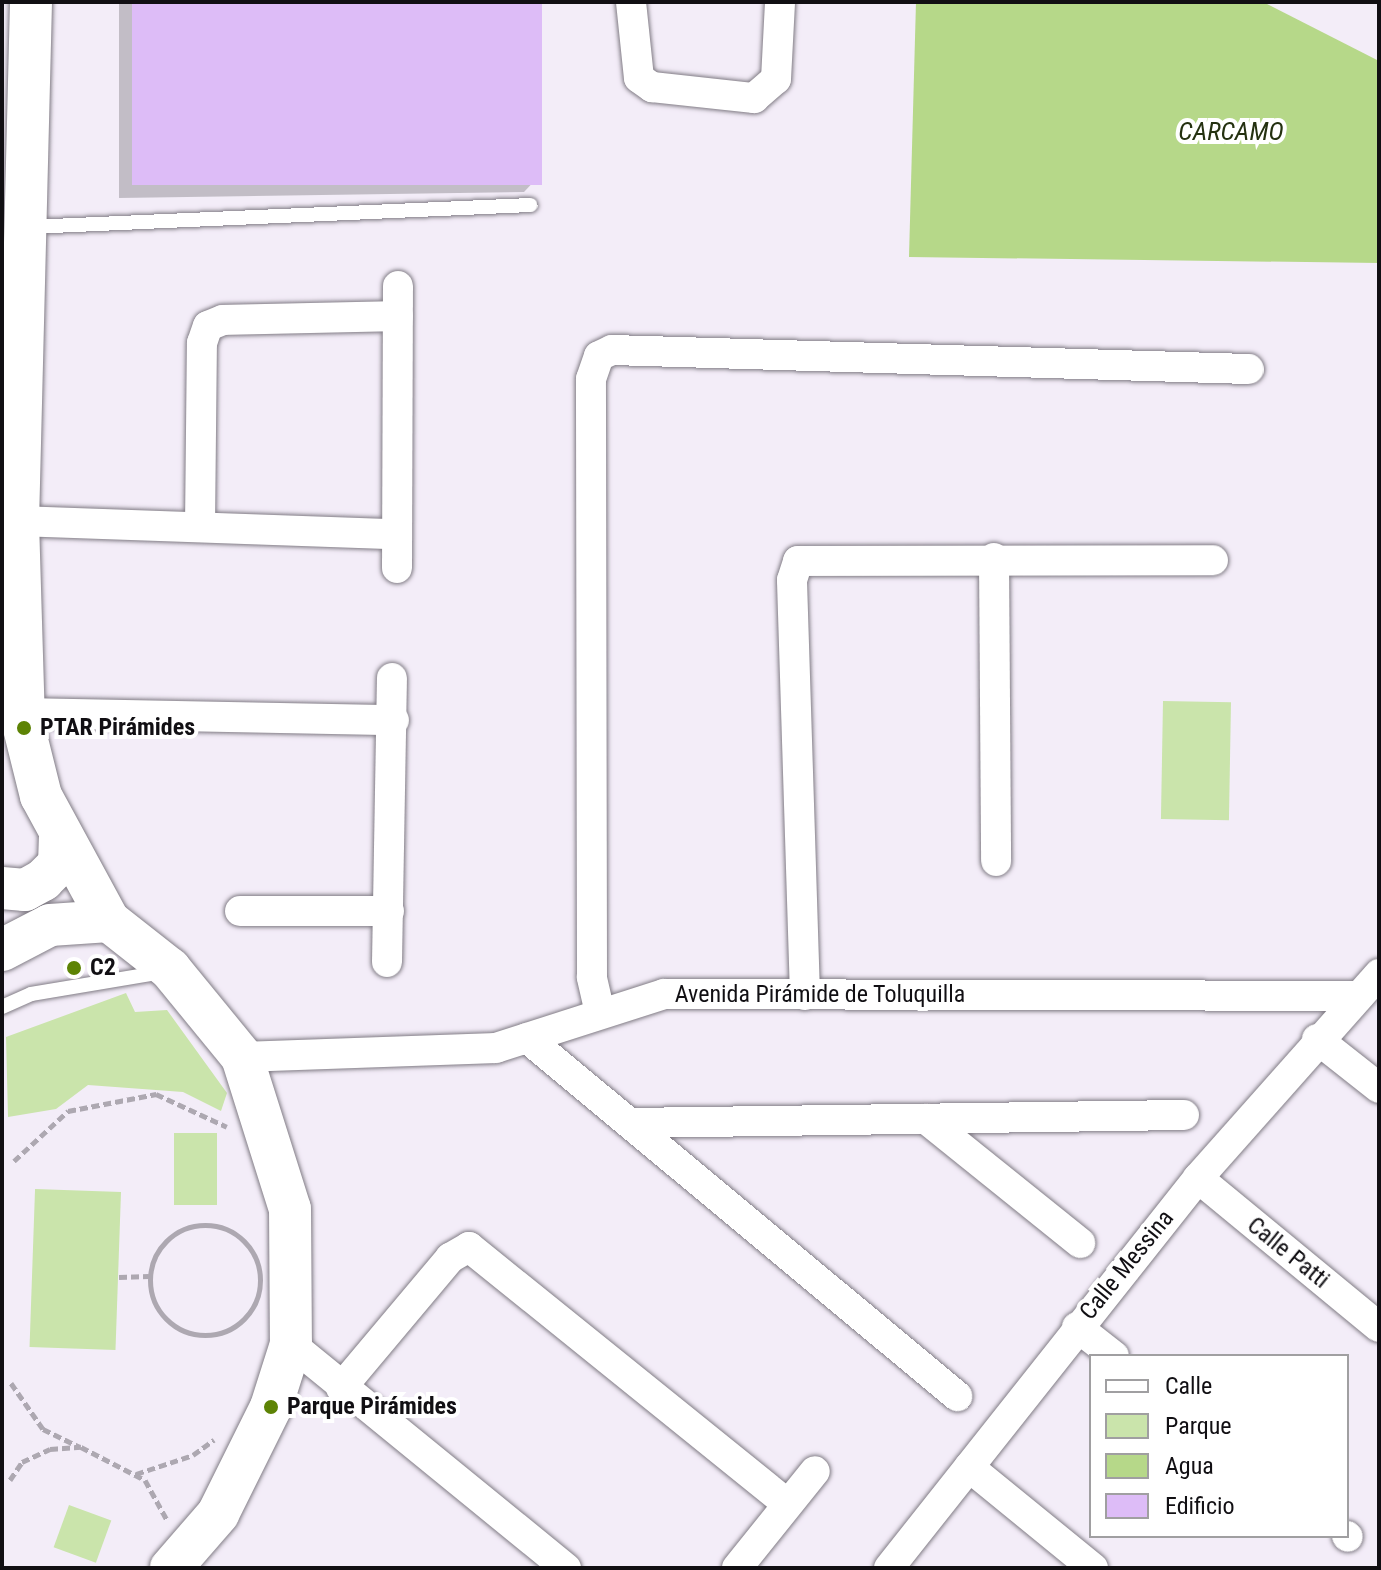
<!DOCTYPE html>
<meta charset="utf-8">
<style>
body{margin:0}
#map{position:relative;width:1381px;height:1570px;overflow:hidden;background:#f3edf8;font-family:"Roboto Condensed",sans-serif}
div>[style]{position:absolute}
.green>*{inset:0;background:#cae4ab;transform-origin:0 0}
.water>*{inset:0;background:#b6d889}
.shadow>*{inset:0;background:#0003}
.building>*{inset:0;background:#ddbcf7;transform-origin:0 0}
.path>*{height:5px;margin-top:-2.5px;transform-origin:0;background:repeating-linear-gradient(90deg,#ada8b1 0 8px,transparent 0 12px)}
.path>.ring{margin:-2.5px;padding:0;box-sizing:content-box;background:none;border:5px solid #ada8b1;border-radius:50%}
.roads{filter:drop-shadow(0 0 2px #817c85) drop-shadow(0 0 2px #817c85)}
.lane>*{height:14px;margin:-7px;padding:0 7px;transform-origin:7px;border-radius:7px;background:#fff}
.street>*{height:30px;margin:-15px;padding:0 15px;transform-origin:15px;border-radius:15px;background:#fff}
.secondary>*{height:42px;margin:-21px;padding:0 21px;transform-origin:21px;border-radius:21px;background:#fff}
.dots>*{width:22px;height:22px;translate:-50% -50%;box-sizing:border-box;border:4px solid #fff;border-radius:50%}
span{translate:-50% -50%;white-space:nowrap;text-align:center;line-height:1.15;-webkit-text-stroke:8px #fff;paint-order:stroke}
.poi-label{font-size:24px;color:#110f13;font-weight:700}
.left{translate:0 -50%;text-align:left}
.street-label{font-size:24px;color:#110f13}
.water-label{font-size:26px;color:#243110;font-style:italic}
.frame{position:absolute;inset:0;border:4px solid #110f13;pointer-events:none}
.legend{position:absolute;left:1089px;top:1354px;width:260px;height:184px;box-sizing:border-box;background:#fff;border:2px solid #a09fa1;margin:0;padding:10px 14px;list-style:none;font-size:24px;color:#110f13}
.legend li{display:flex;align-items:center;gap:16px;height:40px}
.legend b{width:40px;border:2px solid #a09fa1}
</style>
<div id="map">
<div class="green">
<i style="left:1163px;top:701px;width:68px;height:118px;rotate:1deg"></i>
<i style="clip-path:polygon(126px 993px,135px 1012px,167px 1010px,227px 1093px,221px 1111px,183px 1092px,88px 1085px,56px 1109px,8px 1117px,6px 1037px)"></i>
<i style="left:174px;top:1133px;width:43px;height:72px"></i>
<i style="left:121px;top:1192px;width:158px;height:86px;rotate:92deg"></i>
<i style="left:69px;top:1505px;width:45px;height:45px;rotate:20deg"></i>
</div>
<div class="water">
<i style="clip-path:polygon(916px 2px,1263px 2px,1379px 61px,1379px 263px,909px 257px)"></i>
</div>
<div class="shadow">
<i style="clip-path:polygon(539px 2px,538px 177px,524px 192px,119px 198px,119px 2px)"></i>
</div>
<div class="building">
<i style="left:132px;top:2px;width:410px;height:183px"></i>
</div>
<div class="path">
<i style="left:14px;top:1161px;width:74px;rotate:-42.8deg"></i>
<i style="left:68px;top:1111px;width:90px;rotate:-10.9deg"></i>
<i style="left:156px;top:1094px;width:78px;rotate:24.9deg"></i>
<i class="ring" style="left:150px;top:1225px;width:105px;height:105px"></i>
<i style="left:119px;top:1277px;width:30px;rotate:-2deg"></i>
<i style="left:11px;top:1383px;width:56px;rotate:55.2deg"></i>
<i style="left:43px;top:1429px;width:41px;rotate:25.9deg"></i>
<i style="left:136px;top:1474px;width:60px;rotate:-18.4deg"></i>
<i style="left:193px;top:1455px;width:26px;rotate:-36deg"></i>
<i style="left:10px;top:1480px;width:22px;rotate:-56deg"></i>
<i style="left:22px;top:1462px;width:31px;rotate:-25deg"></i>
<i style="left:50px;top:1449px;width:31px;rotate:-4deg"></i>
<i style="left:81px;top:1447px;width:72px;rotate:27.3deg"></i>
<i style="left:145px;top:1480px;width:46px;rotate:61.2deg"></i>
</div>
<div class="roads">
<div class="lane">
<i style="left:29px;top:227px;width:502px;rotate:-2.51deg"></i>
<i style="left:2px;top:1007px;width:32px;rotate:-24deg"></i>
<i style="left:31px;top:994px;width:133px;rotate:-9.5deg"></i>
</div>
<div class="street">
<i style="left:631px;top:2px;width:76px;rotate:84deg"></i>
<i style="left:639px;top:78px;width:16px;rotate:35deg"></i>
<i style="left:652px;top:87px;width:103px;rotate:6.2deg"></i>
<i style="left:754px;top:98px;width:29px;rotate:-41deg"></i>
<i style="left:776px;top:79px;width:77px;rotate:-87deg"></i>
<i style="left:18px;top:521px;width:376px;rotate:2deg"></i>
<i style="left:200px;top:527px;width:184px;rotate:-89.4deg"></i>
<i style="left:202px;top:343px;width:18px;rotate:-71deg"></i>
<i style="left:208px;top:326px;width:16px;rotate:-22deg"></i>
<i style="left:223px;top:320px;width:175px;rotate:-1.3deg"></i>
<i style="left:994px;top:558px;width:303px;rotate:89.6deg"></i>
<i style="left:397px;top:568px;width:282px;rotate:-89.8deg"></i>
<i style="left:24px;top:713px;width:370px;rotate:1.1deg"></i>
<i style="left:240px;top:911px;width:149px"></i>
<i style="left:387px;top:962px;width:284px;rotate:-89deg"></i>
<i style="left:805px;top:995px;width:415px;rotate:-91.8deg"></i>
<i style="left:792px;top:580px;width:20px;rotate:-72deg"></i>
<i style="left:798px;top:561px;width:415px;rotate:-0.1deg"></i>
<i style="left:600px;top:1013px;width:37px;rotate:-103deg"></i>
<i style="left:592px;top:977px;width:598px;rotate:-90.1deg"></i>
<i style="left:591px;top:379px;width:24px;rotate:-71deg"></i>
<i style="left:599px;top:356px;width:14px;rotate:-25deg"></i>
<i style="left:612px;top:350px;width:637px;rotate:1.71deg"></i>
<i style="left:527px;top:1038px;width:560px;rotate:39.78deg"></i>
<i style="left:1317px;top:1039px;width:79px;rotate:38.3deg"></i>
<i style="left:242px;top:1057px;width:254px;rotate:-2deg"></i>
<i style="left:496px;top:1048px;width:176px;rotate:-17.8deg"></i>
<i style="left:664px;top:994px;width:695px;rotate:0.16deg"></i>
<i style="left:926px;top:1119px;width:198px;rotate:38.8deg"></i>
<i style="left:630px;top:1123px;width:554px;rotate:-0.83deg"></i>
<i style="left:1198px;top:1178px;width:234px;rotate:39.5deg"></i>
<i style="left:1077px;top:1327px;width:47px;rotate:38.1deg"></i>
<i style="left:291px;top:1344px;width:355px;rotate:39.2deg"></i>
<i style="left:341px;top:1388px;width:170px;rotate:-50deg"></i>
<i style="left:450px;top:1258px;width:22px;rotate:-30deg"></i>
<i style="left:469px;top:1247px;width:409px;rotate:38.9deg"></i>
<i style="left:969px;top:1467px;width:160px;rotate:39.2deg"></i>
<i style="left:1347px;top:1536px;width:1px;rotate:45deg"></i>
<i style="left:737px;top:1568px;width:124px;rotate:-51.2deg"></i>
<i style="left:889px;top:1568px;width:498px;rotate:-51.6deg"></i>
<i style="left:1198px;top:1178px;width:273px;rotate:-48.4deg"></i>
</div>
<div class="secondary">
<i style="left:31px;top:2px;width:519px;rotate:91.43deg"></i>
<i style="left:18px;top:521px;width:207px;rotate:88.3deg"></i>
<i style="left:24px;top:728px;width:70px;rotate:76deg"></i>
<i style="left:41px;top:796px;width:142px;rotate:61.5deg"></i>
<i style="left:109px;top:921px;width:78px;rotate:38.2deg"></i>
<i style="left:170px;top:969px;width:114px;rotate:50.7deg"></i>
<i style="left:242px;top:1057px;width:159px;rotate:72.5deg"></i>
<i style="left:290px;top:1209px;width:135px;rotate:89.6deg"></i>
<i style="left:291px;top:1344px;width:66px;rotate:107.6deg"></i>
<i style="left:271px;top:1407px;width:119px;rotate:116.4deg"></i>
<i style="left:218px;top:1514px;width:72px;rotate:131deg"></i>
<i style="left:2px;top:888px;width:23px;rotate:5deg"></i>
<i style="left:25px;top:890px;width:21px;rotate:-29deg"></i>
<i style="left:43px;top:880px;width:23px;rotate:-45deg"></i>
<i style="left:59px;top:864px;width:26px;rotate:-88deg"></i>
<i style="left:2px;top:950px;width:54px;rotate:-27.5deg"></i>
<i style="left:50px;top:925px;width:59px;rotate:-3.9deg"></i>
</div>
</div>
<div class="dots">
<i style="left:24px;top:728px;background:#5d8305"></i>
<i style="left:74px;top:968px;background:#5d8305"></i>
<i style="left:271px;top:1407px;background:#5d8305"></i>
</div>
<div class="poi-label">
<span class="left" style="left:40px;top:728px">PTAR Pirámides</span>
<span class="left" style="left:90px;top:968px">C2</span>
<span class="left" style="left:287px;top:1407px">Parque Pirámides</span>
</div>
<div class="street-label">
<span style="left:820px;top:995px">Avenida Pirámide de Toluquilla</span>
<span style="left:1288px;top:1253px;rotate:39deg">Calle Patti</span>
<span style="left:1127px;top:1265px;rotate:-51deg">Calle Messina</span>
</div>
<div class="water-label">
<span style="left:1231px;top:132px">CARCAMO</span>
</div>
<div class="frame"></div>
<ul class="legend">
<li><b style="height:10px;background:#fff"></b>Calle</li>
<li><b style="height:22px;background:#cae4ab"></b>Parque</li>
<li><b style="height:22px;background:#b6d889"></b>Agua</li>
<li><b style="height:22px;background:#ddbcf7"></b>Edificio</li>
</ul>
</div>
